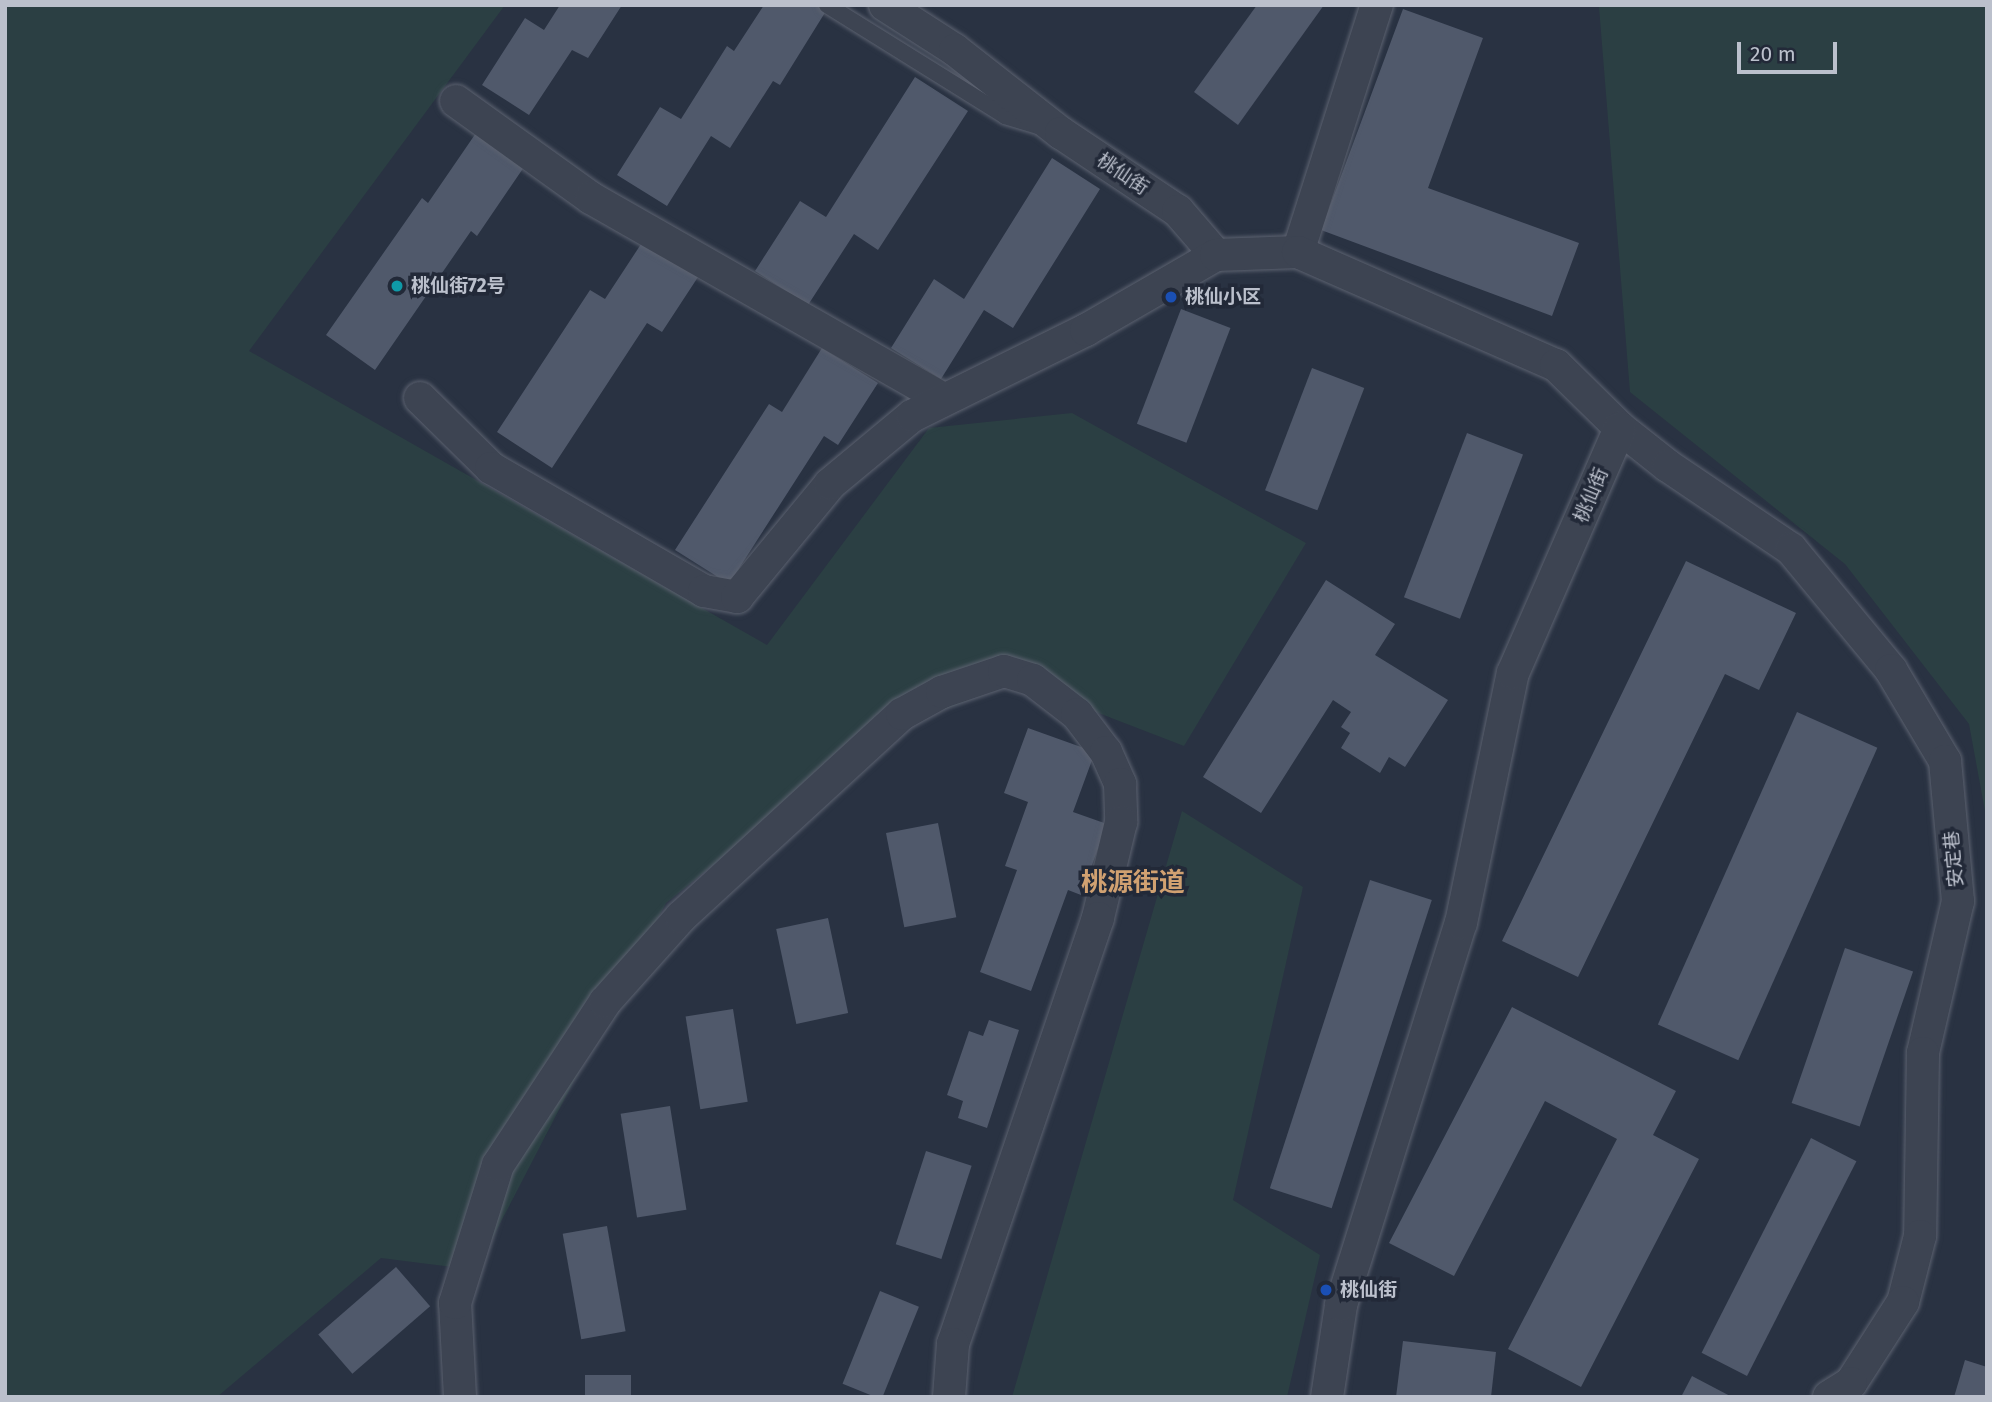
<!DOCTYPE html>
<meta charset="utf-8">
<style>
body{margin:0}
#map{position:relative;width:1992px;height:1402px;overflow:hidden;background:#293242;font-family:"Fira Sans","Noto Sans SC",sans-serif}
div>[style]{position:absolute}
.green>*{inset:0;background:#2b3f43}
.building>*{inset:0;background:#50596b;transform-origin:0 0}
.roads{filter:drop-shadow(0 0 2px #5c6270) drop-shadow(0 0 2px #5c6270)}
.lane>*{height:16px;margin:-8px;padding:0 8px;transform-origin:8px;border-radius:8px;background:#3d4452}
.street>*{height:32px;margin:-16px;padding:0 16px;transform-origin:16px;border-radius:16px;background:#3d4452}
.dots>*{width:19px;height:19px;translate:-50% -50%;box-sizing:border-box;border:4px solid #222938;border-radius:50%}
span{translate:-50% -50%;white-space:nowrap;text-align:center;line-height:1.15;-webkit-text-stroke:7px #222938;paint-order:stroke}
.street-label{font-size:19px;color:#bbc0cc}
.poi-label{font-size:19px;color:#bbc0cc;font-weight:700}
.left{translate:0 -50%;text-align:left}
.district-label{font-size:26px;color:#d1a171;font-weight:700}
.frame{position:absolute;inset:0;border:7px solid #bbc0cc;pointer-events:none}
.scale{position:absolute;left:1737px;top:42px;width:100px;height:32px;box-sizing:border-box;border:4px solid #bbc0cc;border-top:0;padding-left:9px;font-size:21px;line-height:24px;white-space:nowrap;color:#bbc0cc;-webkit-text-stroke:5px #222938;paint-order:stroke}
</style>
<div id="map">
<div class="green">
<i style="clip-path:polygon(5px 5px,505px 5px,249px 351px,767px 645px,929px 428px,1072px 413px,1306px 543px,1184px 746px,1018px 682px,875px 735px,666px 903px,476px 1270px,381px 1258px,217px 1397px,5px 1397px)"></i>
<i style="clip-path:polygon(1987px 5px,1987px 822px,1969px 724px,1845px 564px,1630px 392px,1599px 7px)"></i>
<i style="clip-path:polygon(1182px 811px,1303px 887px,1233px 1200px,1320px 1255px,1287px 1397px,1012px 1397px)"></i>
</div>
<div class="building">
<i style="clip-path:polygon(560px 5px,622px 5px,588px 58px,572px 50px,529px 115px,482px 85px,525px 18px,544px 30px)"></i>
<i style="clip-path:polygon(764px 5px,817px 5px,826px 11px,780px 85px,773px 81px,730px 148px,711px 136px,667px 206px,617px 175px,660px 107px,681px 119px,727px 46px,734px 51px)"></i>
<i style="clip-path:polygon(1257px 5px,1324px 5px,1238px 125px,1194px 92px)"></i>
<i style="clip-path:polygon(1403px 9px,1483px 38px,1428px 188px,1579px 243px,1552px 316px,1321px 230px)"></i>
<i style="clip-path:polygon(915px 77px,968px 111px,878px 250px,854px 234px,808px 305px,755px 271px,800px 201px,826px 217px)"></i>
<i style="clip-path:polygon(476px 133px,524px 167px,477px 236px,471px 231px,375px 370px,326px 335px,422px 198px,428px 203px)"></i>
<i style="clip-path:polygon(1052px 158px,1100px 189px,1013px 328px,984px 310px,941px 379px,891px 348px,934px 279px,964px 299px)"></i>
<i style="clip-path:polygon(645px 238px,700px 274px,662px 332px,647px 323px,552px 468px,497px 432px,590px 290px,605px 299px)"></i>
<i style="left:1181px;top:309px;width:53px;height:123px;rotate:21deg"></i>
<i style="clip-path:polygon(822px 348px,878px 383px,838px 445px,824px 436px,729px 584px,675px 550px,769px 404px,782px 412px)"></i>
<i style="left:1312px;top:368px;width:56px;height:131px;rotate:21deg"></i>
<i style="left:1467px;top:433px;width:60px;height:176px;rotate:21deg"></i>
<i style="clip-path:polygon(1686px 561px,1796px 613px,1759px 690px,1725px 674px,1578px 977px,1502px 941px)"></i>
<i style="clip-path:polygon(1326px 580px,1395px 624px,1375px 655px,1448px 700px,1405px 767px,1389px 757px,1380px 773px,1341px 748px,1350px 733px,1341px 727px,1351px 712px,1333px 700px,1261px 813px,1203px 777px)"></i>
<i style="left:1797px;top:712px;width:88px;height:342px;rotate:24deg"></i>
<i style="clip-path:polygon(1028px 728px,1095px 752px,1073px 812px,1107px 824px,1081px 895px,1068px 890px,1031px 991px,980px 972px,1017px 870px,1005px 866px,1028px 802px,1004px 793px)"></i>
<i style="left:938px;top:823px;width:96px;height:53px;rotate:79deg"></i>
<i style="left:1370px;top:880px;width:65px;height:324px;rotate:18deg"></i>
<i style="left:828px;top:918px;width:97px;height:53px;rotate:78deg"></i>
<i style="left:1845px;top:948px;width:72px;height:164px;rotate:19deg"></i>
<i style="clip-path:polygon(1512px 1007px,1676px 1091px,1653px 1135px,1699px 1159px,1581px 1387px,1508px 1349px,1617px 1139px,1545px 1101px,1454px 1276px,1389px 1243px)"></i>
<i style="left:733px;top:1009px;width:94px;height:48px;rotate:81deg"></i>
<i style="clip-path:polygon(989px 1020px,1019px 1030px,987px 1128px,958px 1118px,963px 1101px,947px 1095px,969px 1031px,983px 1036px)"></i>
<i style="left:670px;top:1106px;width:105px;height:50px;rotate:81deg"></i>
<i style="left:1811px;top:1138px;width:51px;height:241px;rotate:27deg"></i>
<i style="left:926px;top:1151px;width:48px;height:98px;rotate:18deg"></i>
<i style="left:607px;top:1226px;width:107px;height:45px;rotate:80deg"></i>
<i style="left:396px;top:1267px;width:52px;height:103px;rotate:49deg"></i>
<i style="left:880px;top:1291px;width:42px;height:100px;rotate:22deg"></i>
<i style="clip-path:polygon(1403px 1341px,1496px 1352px,1491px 1397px,1396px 1397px)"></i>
<i style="clip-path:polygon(1965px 1360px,1987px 1367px,1987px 1397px,1954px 1397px)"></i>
<i style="left:631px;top:1375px;width:22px;height:46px;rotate:90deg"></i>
<i style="clip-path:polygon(1692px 1376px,1732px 1397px,1681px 1397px)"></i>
</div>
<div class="roads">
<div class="lane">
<i style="left:827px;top:5px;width:210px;rotate:31.9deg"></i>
<i style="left:1005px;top:116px;width:34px;rotate:17deg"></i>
</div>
<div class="street">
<i style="left:885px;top:5px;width:83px;rotate:32.7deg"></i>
<i style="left:955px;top:50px;width:135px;rotate:38.1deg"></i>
<i style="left:1061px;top:133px;width:141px;rotate:33.7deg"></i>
<i style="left:1178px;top:211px;width:58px;rotate:49.2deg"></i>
<i style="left:456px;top:101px;width:166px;rotate:35.7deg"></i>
<i style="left:591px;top:198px;width:404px;rotate:29.7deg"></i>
<i style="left:1298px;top:252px;width:259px;rotate:-72.3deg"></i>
<i style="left:420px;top:398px;width:100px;rotate:44.6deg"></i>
<i style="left:491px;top:468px;width:246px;rotate:30deg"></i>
<i style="left:704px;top:591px;width:34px;rotate:10deg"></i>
<i style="left:737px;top:597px;width:146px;rotate:-50.5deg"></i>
<i style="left:830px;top:484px;width:107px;rotate:-39.7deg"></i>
<i style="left:912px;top:416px;width:194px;rotate:-26.3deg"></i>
<i style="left:1086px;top:330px;width:150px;rotate:-30deg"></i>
<i style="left:1216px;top:255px;width:82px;rotate:-2.1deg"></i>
<i style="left:1298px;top:252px;width:282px;rotate:23.7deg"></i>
<i style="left:1556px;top:365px;width:90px;rotate:44.5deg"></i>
<i style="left:1620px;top:428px;width:61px;rotate:38.4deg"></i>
<i style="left:1668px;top:466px;width:148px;rotate:34deg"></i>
<i style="left:1791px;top:549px;width:157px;rotate:50.4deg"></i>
<i style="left:1891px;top:670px;width:106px;rotate:59.3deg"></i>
<i style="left:1945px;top:761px;width:141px;rotate:84.7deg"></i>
<i style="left:1958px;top:901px;width:156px;rotate:103deg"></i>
<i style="left:1923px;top:1053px;width:183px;rotate:90.9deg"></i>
<i style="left:1920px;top:1236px;width:68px;rotate:104.4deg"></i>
<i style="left:1903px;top:1302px;width:96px;rotate:122.7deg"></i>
<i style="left:1851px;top:1383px;width:26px;rotate:148deg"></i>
<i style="left:460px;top:1397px;width:94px;rotate:-93deg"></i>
<i style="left:455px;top:1303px;width:145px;rotate:-72.7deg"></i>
<i style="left:498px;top:1165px;width:195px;rotate:-56.7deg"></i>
<i style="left:605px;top:1002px;width:114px;rotate:-48.2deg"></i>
<i style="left:681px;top:917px;width:300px;rotate:-42.6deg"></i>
<i style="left:902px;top:714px;width:46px;rotate:-28.8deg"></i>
<i style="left:942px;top:692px;width:65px;rotate:-18.7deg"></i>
<i style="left:1004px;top:671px;width:30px;rotate:17deg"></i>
<i style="left:1033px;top:680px;width:56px;rotate:37.7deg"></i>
<i style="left:1077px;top:714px;width:48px;rotate:52.7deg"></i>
<i style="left:1106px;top:752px;width:35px;rotate:66deg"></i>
<i style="left:1120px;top:784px;width:38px;rotate:88deg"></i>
<i style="left:1121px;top:822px;width:99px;rotate:103.5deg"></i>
<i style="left:1098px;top:918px;width:450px;rotate:108.8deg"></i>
<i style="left:953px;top:1344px;width:53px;rotate:94.3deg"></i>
<i style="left:1327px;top:1397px;width:93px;rotate:-81.3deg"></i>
<i style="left:1341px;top:1305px;width:400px;rotate:-72.6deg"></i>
<i style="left:1461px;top:923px;width:255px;rotate:-78.3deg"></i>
<i style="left:1513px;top:673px;width:267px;rotate:-66.4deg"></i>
</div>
</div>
<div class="dots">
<i style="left:397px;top:286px;background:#0f9aa8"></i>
<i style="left:1171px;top:297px;background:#1a4fb4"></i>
<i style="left:1326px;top:1290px;background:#1a4fb4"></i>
</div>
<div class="street-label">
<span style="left:1123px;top:174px;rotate:34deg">桃仙街</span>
<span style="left:1591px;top:495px;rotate:-67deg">桃仙街</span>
<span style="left:1954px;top:859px;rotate:-95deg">安定巷</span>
</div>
<div class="poi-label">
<span class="left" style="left:411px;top:286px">桃仙街72号</span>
<span class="left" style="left:1185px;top:297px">桃仙小区</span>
<span class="left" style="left:1340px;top:1290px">桃仙街</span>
</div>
<div class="district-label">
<span style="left:1133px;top:883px">桃源街道</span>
</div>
<div class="frame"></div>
<div class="scale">20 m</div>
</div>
